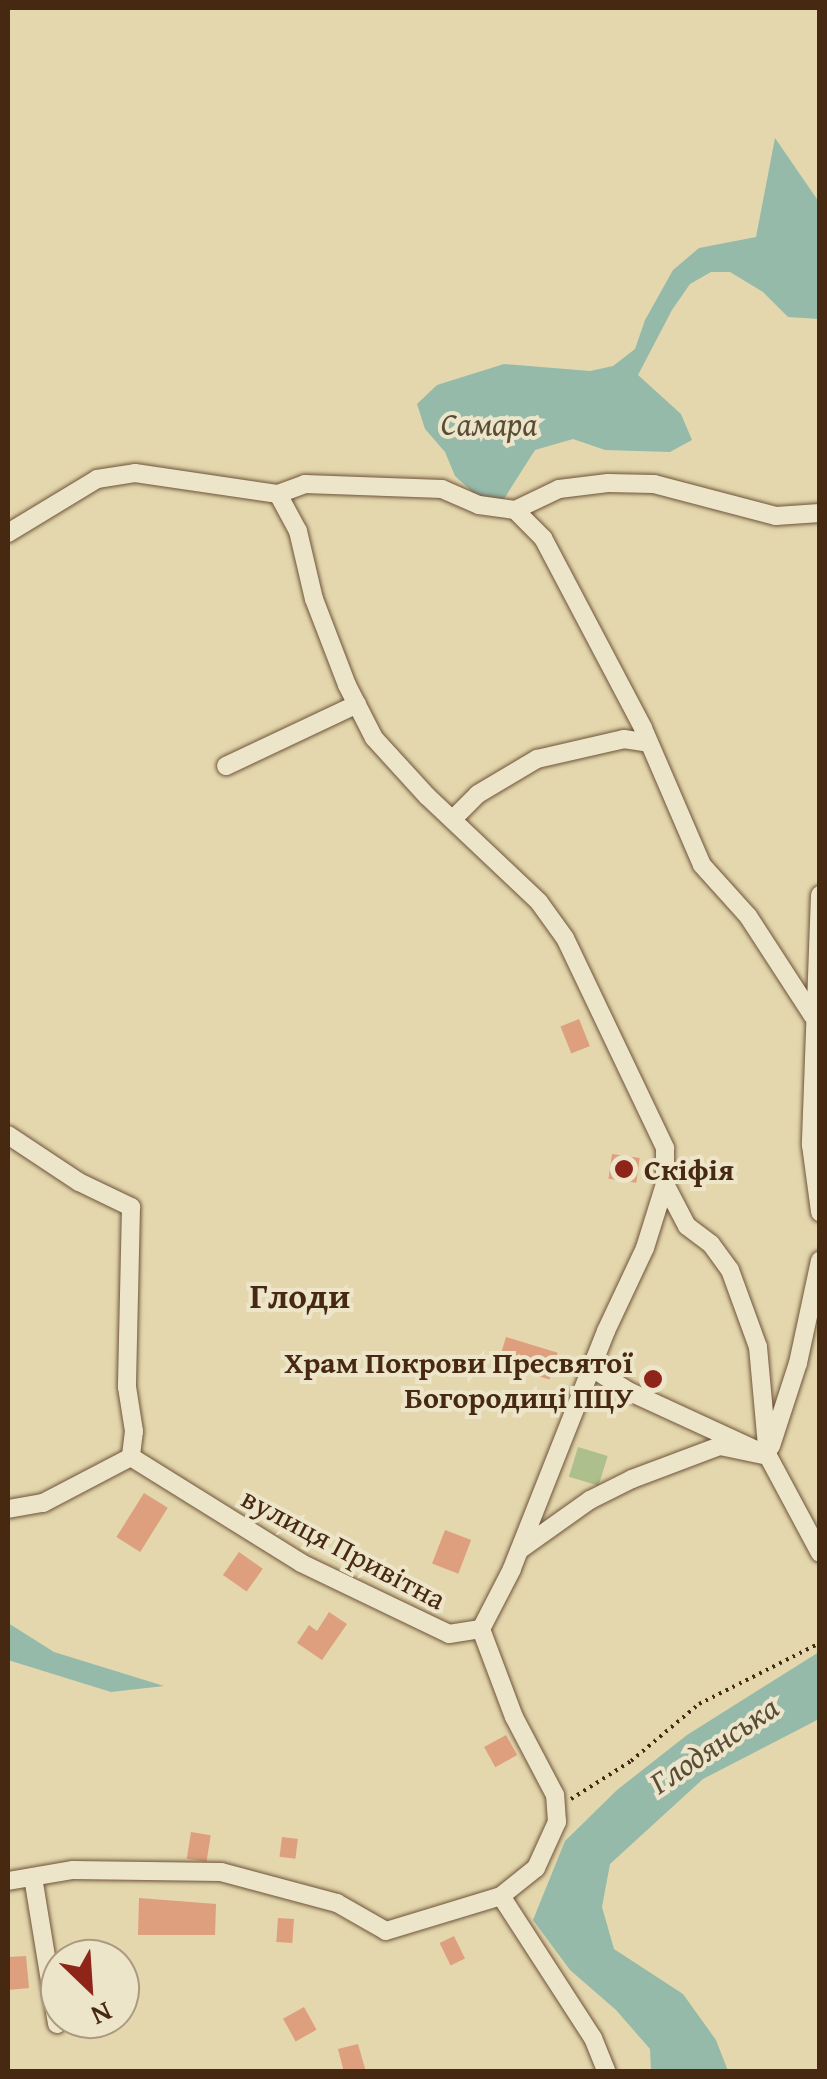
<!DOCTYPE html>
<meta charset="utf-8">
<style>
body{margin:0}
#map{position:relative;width:827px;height:2079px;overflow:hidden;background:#e4d7ad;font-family:"Gentium Book Plus",serif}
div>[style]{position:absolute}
.green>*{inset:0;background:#aebf8e;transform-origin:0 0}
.water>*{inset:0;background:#95baaa}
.building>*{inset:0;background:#dd9f7d;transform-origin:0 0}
.path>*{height:4px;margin-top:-2px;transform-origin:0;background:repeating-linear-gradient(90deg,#472912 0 2.5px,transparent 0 7.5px)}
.roads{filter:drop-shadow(0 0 2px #6e5439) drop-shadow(0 0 2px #6e5439)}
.minor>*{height:18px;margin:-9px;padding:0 9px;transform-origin:9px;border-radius:9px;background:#ede5ca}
.dots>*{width:28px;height:28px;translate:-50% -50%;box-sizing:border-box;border:5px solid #ede5ca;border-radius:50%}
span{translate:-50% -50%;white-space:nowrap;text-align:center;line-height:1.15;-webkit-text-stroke:8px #ede5ca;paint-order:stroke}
.poi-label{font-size:30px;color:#472912;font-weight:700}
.left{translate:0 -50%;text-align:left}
.right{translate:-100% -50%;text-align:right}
.street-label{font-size:30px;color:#472912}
.water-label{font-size:32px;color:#5a4d38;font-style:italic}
.quarter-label{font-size:35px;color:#472912;font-weight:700}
.frame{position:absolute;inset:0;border:10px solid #472912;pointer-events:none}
.north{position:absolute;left:40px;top:1939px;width:100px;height:100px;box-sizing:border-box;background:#ede5ca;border:2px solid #ab9a80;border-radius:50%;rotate:155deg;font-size:28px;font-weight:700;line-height:40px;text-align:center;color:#472912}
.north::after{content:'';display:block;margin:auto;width:35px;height:45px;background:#8f2418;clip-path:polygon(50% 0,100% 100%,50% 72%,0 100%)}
</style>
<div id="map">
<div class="green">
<i style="left:578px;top:1447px;width:31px;height:31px;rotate:17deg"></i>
</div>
<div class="water">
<i style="clip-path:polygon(775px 138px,819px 202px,819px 319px,788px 317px,763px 292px,730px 272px,711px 272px,690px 284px,672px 310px,638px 375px,681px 414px,692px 440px,670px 452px,605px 450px,573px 439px,535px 450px,502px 502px,478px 497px,455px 476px,445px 452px,425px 429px,417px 404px,437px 385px,504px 364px,590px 371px,613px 366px,635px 349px,645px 320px,673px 270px,699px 248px,756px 237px)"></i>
<i style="clip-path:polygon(8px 1623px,54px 1652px,164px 1686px,111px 1692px,8px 1660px)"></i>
<i style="clip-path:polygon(819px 1652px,819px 1719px,703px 1779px,610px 1864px,602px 1907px,614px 1949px,683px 1994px,716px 2040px,728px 2071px,651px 2071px,650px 2049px,616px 2010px,570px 1970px,533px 1920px,565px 1841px,617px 1790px,687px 1735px)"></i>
</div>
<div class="building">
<i style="left:579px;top:1019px;width:29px;height:20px;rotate:68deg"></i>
<i style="left:612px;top:1154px;width:28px;height:25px;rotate:8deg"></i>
<i style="left:506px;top:1337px;width:54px;height:28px;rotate:17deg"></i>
<i style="left:144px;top:1493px;width:28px;height:52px;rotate:32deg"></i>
<i style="left:445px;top:1530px;width:28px;height:36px;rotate:21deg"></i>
<i style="left:239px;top:1552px;width:29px;height:28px;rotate:35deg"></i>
<i style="clip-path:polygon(329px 1612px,347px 1624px,322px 1660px,297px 1643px,309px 1625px,317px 1631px)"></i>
<i style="left:506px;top:1735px;width:23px;height:25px;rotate:61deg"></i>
<i style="left:191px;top:1832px;width:20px;height:27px;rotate:9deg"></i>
<i style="left:282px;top:1837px;width:16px;height:20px;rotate:7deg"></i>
<i style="clip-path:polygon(139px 1898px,216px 1904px,215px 1935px,138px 1935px)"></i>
<i style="left:278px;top:1918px;width:16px;height:24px;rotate:4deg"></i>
<i style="left:454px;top:1936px;width:25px;height:16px;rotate:64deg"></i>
<i style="clip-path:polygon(26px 1956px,29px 1988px,8px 1990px,8px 1957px)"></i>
<i style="left:304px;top:2007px;width:26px;height:24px;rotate:61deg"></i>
<i style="clip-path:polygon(358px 2044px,366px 2072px,344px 2072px,338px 2049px)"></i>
</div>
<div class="path">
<i style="left:571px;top:1799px;width:71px;rotate:-32.3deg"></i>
<i style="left:631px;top:1761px;width:89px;rotate:-40deg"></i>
<i style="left:699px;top:1704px;width:136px;rotate:-26.8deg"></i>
</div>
<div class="roads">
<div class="minor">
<i style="left:278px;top:494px;width:42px;rotate:61.6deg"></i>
<i style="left:298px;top:531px;width:70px;rotate:76.8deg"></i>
<i style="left:314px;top:599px;width:92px;rotate:69deg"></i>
<i style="left:347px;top:685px;width:59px;rotate:63deg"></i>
<i style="left:374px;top:738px;width:79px;rotate:47.6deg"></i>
<i style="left:427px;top:796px;width:154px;rotate:43.4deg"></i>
<i style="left:539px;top:902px;width:44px;rotate:54.2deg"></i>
<i style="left:565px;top:938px;width:233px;rotate:64.5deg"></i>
<i style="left:665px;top:1148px;width:36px;rotate:90deg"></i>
<i style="left:665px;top:1184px;width:67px;rotate:107.4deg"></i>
<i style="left:645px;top:1248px;width:92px;rotate:115.2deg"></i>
<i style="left:606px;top:1331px;width:256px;rotate:111.6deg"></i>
<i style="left:512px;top:1569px;width:68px;rotate:117.3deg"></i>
<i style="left:515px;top:510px;width:40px;rotate:45deg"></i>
<i style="left:543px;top:538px;width:215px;rotate:62.2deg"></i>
<i style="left:643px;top:728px;width:149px;rotate:66.7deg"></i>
<i style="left:702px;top:865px;width:69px;rotate:48deg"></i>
<i style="left:748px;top:916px;width:119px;rotate:57deg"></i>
<i style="left:515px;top:510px;width:49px;rotate:-25.5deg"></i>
<i style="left:559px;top:489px;width:49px;rotate:-7deg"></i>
<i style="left:608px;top:483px;width:46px;rotate:1.2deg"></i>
<i style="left:654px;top:484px;width:126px;rotate:14.7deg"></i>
<i style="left:776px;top:516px;width:44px;rotate:-3.9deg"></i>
<i style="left:8px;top:533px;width:104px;rotate:-31.2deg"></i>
<i style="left:97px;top:479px;width:38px;rotate:-9deg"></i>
<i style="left:135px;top:473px;width:145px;rotate:8.4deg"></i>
<i style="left:278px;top:494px;width:29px;rotate:-20deg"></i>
<i style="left:305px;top:484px;width:137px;rotate:2.1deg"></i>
<i style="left:442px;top:489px;width:40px;rotate:23.4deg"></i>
<i style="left:479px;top:505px;width:36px;rotate:8deg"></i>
<i style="left:226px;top:766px;width:145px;rotate:-25.3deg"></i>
<i style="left:453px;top:819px;width:35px;rotate:-45deg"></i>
<i style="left:478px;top:794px;width:69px;rotate:-30.7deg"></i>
<i style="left:537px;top:759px;width:89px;rotate:-12.9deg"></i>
<i style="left:624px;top:739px;width:25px;rotate:9deg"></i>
<i style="left:820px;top:895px;width:250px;rotate:92.1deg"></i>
<i style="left:811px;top:1145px;width:68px;rotate:82.3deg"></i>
<i style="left:8px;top:1135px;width:85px;rotate:33.5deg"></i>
<i style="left:79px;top:1182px;width:58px;rotate:25.7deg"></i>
<i style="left:131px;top:1207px;width:180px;rotate:91.3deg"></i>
<i style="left:127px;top:1387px;width:45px;rotate:81deg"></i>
<i style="left:134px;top:1431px;width:26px;rotate:97deg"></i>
<i style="left:665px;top:1184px;width:47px;rotate:62.4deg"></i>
<i style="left:687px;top:1226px;width:30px;rotate:37deg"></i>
<i style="left:711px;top:1244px;width:32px;rotate:54deg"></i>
<i style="left:730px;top:1270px;width:82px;rotate:70deg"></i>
<i style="left:758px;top:1347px;width:109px;rotate:84.8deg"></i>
<i style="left:768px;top:1456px;width:110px;rotate:61.8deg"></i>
<i style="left:592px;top:1368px;width:43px;rotate:32.6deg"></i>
<i style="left:628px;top:1391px;width:139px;rotate:24.7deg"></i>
<i style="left:771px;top:1446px;width:87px;rotate:-72deg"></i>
<i style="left:798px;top:1363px;width:105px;rotate:-77.9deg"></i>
<i style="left:131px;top:1457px;width:200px;rotate:31.9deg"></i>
<i style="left:301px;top:1563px;width:164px;rotate:25.6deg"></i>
<i style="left:449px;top:1634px;width:32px;rotate:-9deg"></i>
<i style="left:8px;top:1509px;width:36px;rotate:-10deg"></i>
<i style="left:43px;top:1503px;width:99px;rotate:-27.6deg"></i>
<i style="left:521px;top:1549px;width:85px;rotate:-35.4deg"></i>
<i style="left:590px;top:1500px;width:47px;rotate:-26.6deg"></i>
<i style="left:632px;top:1479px;width:94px;rotate:-20.6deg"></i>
<i style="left:720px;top:1446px;width:49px;rotate:11.8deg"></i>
<i style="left:33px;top:1877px;width:149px;rotate:80.7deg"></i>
<i style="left:8px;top:1881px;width:66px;rotate:-9.6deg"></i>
<i style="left:73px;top:1870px;width:148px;rotate:0.8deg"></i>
<i style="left:221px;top:1872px;width:120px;rotate:15deg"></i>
<i style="left:337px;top:1903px;width:56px;rotate:29.7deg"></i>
<i style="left:386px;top:1931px;width:120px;rotate:-16.9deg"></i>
<i style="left:501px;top:1896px;width:45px;rotate:-38.7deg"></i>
<i style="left:536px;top:1868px;width:51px;rotate:-65.5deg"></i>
<i style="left:557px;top:1822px;width:27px;rotate:-94deg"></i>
<i style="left:555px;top:1795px;width:88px;rotate:-117.7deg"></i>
<i style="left:514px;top:1717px;width:94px;rotate:-110.6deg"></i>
<i style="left:501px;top:1896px;width:169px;rotate:57.1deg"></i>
<i style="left:593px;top:2038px;width:37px;rotate:68deg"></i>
</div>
</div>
<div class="dots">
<i style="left:624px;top:1169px;background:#8f2418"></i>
<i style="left:653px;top:1379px;background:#8f2418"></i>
</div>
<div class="poi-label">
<span class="left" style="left:644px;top:1169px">Скіфія</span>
<span class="right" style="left:633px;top:1379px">Храм Покрови Пресвятої<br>Богородиці ПЦУ</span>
</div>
<div class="street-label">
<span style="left:344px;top:1548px;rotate:28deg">вулиця Привітна</span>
</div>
<div class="water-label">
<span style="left:489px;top:424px">Самара</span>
<span style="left:714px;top:1745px;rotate:-34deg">Глодянська</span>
</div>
<div class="quarter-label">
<span style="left:300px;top:1296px">Глоди</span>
</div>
<div class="frame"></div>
<div class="north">N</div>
</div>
